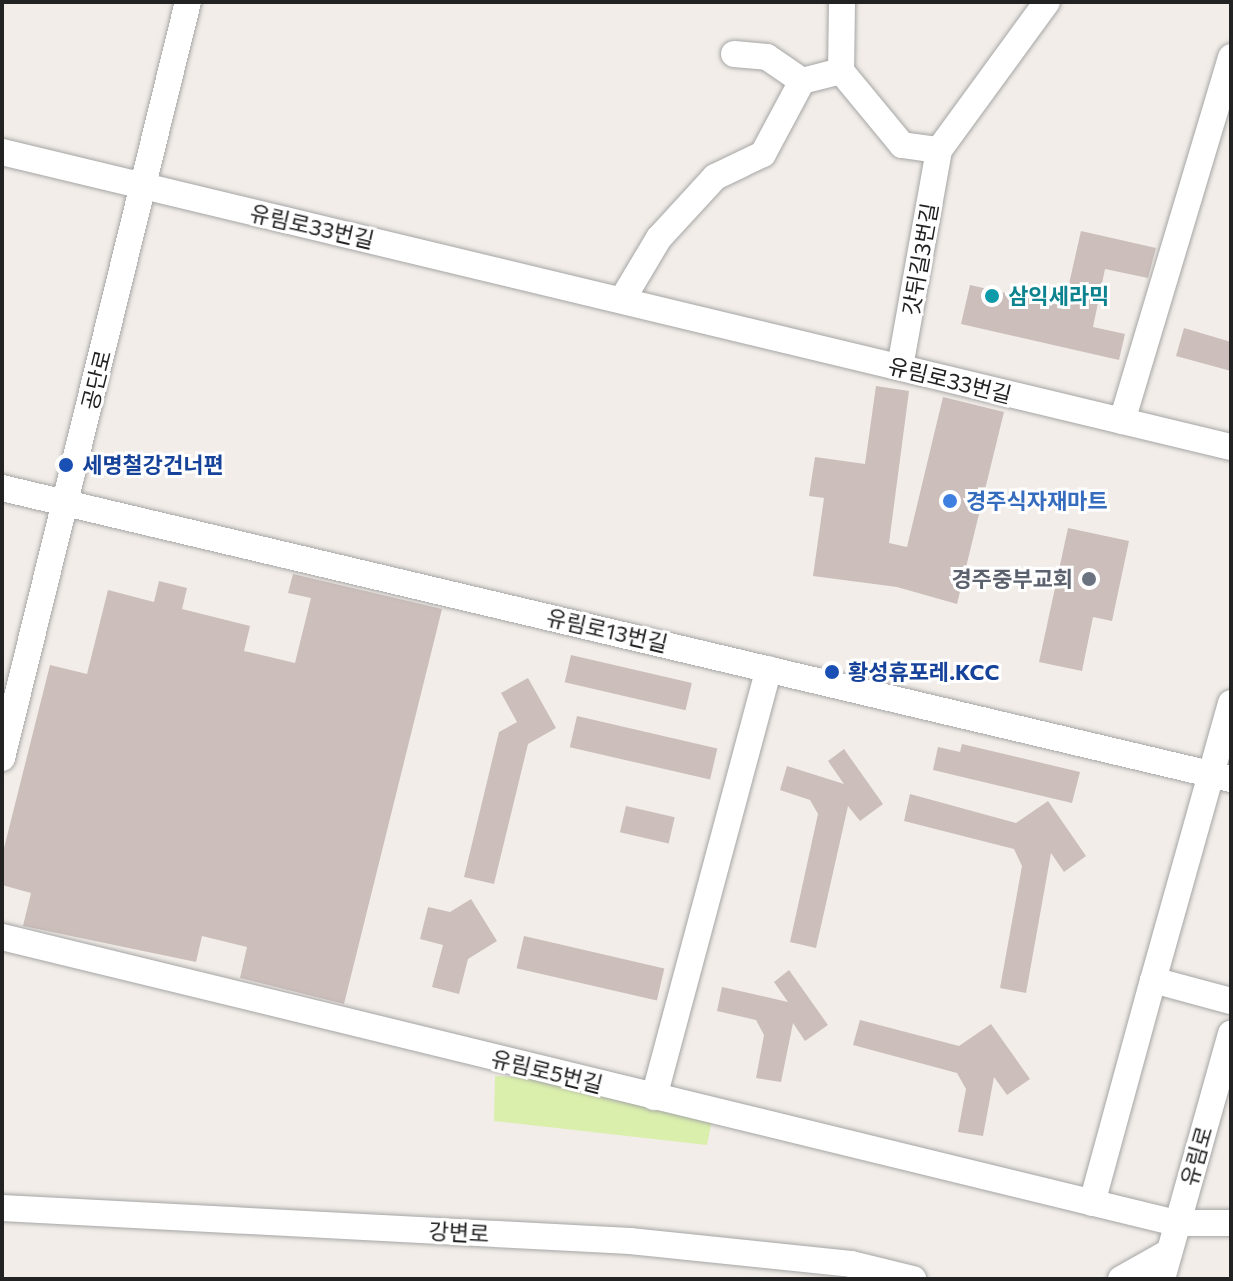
<!DOCTYPE html>
<meta charset="utf-8">
<style>
body{margin:0}
#map{position:relative;width:1233px;height:1281px;overflow:hidden;background:#f2ede8;font-family:Commissioner,"Noto Sans KR",sans-serif}
div>[style]{position:absolute}
.grass>*{inset:0;background:#daefac}
.building>*{inset:0;background:#cbbebb;transform-origin:0 0}
.roads{filter:drop-shadow(0 0 2px #a6a6a6) drop-shadow(0 0 2px #a6a6a6)}
.minor>*{height:26px;margin:-13px;padding:0 13px;transform-origin:13px;border-radius:13px;background:#fff}
.dots>*{width:22px;height:22px;translate:-50% -50%;box-sizing:border-box;border:4px solid #fff;border-radius:50%}
span{translate:-50% -50%;white-space:nowrap;text-align:center;line-height:1.15;-webkit-text-stroke:6px #fff;paint-order:stroke}
.street-label{font-size:22px;color:#222}
.culture-label{font-size:22px;color:#0d838f;font-weight:700}
.left{translate:0 -50%;text-align:left}
.transit-label{font-size:22px;color:#164399;font-weight:700}
.shop-label{font-size:22px;color:#366cbe;font-weight:700}
.worship-label{font-size:22px;color:#5b616d;font-weight:700}
.right{translate:-100% -50%;text-align:right}
.frame{position:absolute;inset:0;border:4px solid #222;pointer-events:none}
</style>
<div id="map">
<div class="grass">
<i style="clip-path:polygon(495px 1076px,530px 1078px,712px 1120px,707px 1145px,494px 1121px)"></i>
</div>
<div class="building">
<i style="clip-path:polygon(1081px 231px,1156px 248px,1148px 278px,1105px 269px,1093px 327px,1125px 334px,1119px 360px,961px 324px,970px 285px,1064px 306px)"></i>
<i style="clip-path:polygon(1184px 328px,1231px 342px,1231px 371px,1176px 356px)"></i>
<i style="clip-path:polygon(876px 386px,909px 391px,889px 543px,907px 547px,943px 397px,1004px 412px,957px 604px,897px 587px,813px 576px,824px 498px,809px 496px,815px 457px,865px 464px)"></i>
<i style="clip-path:polygon(1068px 528px,1129px 541px,1112px 621px,1093px 617px,1082px 671px,1039px 662px)"></i>
<i style="clip-path:polygon(293px 574px,442px 609px,344px 1004px,240px 978px,247px 947px,202px 936px,196px 962px,23px 926px,31px 893px,2px 885px,2px 856px,50px 665px,87px 674px,108px 590px,154px 602px,159px 581px,187px 588px,182px 609px,250px 626px,244px 651px,295px 663px,311px 598px,288px 593px)"></i>
<i style="left:571px;top:655px;width:124px;height:28px;rotate:13deg"></i>
<i style="clip-path:polygon(528px 678px,556px 728px,528px 744px,494px 884px,464px 877px,499px 732px,517px 722px,501px 693px)"></i>
<i style="left:577px;top:716px;width:144px;height:32px;rotate:13deg"></i>
<i style="clip-path:polygon(962px 744px,1080px 772px,1072px 803px,933px 770px,938px 747px,960px 752px)"></i>
<i style="clip-path:polygon(844px 749px,883px 804px,860px 821px,848px 806px,816px 948px,790px 942px,818px 814px,810px 800px,780px 790px,787px 766px,844px 784px,828px 761px)"></i>
<i style="clip-path:polygon(910px 794px,1016px 823px,1048px 801px,1086px 856px,1064px 872px,1051px 853px,1026px 993px,1000px 988px,1022px 866px,1014px 849px,904px 821px)"></i>
<i style="left:626px;top:806px;width:50px;height:27px;rotate:13deg"></i>
<i style="clip-path:polygon(471px 899px,497px 941px,468px 959px,459px 994px,432px 987px,443px 945px,420px 939px,428px 907px,450px 912px)"></i>
<i style="left:524px;top:936px;width:144px;height:33px;rotate:13deg"></i>
<i style="clip-path:polygon(789px 970px,828px 1025px,805px 1041px,793px 1023px,781px 1082px,756px 1078px,764px 1035px,756px 1020px,717px 1011px,722px 987px,788px 1002px,774px 982px)"></i>
<i style="clip-path:polygon(860px 1020px,959px 1046px,991px 1024px,1030px 1079px,1007px 1095px,994px 1077px,983px 1136px,958px 1132px,966px 1089px,957px 1073px,853px 1045px)"></i>
</div>
<div class="roads">
<div class="minor">
<i style="left:842px;top:2px;width:69px;rotate:90.8deg"></i>
<i style="left:841px;top:71px;width:96px;rotate:50.5deg"></i>
<i style="left:902px;top:145px;width:37px;rotate:8deg"></i>
<i style="left:734px;top:54px;width:33px;rotate:5deg"></i>
<i style="left:767px;top:57px;width:42px;rotate:34.4deg"></i>
<i style="left:802px;top:81px;width:40px;rotate:-14.4deg"></i>
<i style="left:2px;top:152px;width:1264px;rotate:13.5deg"></i>
<i style="left:622px;top:300px;width:72px;rotate:-59.2deg"></i>
<i style="left:659px;top:238px;width:83px;rotate:-47.4deg"></i>
<i style="left:715px;top:177px;width:53px;rotate:-25.6deg"></i>
<i style="left:763px;top:154px;width:83px;rotate:-61.9deg"></i>
<i style="left:900px;top:367px;width:220px;rotate:-79.8deg"></i>
<i style="left:939px;top:150px;width:183px;rotate:-53.9deg"></i>
<i style="left:1122px;top:421px;width:380px;rotate:-73.3deg"></i>
<i style="left:2px;top:488px;width:1263px;rotate:13.32deg"></i>
<i style="left:1231px;top:703px;width:288px;rotate:105.7deg"></i>
<i style="left:1153px;top:980px;width:81px;rotate:15.1deg"></i>
<i style="left:2px;top:758px;width:779px;rotate:-76.18deg"></i>
<i style="left:2px;top:937px;width:1208px;rotate:13.69deg"></i>
<i style="left:1176px;top:1223px;width:55px"></i>
<i style="left:654px;top:1097px;width:443px;rotate:-75deg"></i>
<i style="left:1092px;top:1203px;width:231px;rotate:-74.7deg"></i>
<i style="left:2px;top:1208px;width:629px;rotate:3.01deg"></i>
<i style="left:630px;top:1241px;width:222px;rotate:5.9deg"></i>
<i style="left:851px;top:1264px;width:64px;rotate:13.6deg"></i>
<i style="left:1121px;top:1279px;width:55px;rotate:-29.4deg"></i>
<i style="left:1162px;top:1279px;width:255px;rotate:-74.3deg"></i>
</div>
</div>
<div class="dots">
<i style="left:992px;top:296px;background:#0f9aa8"></i>
<i style="left:66px;top:465px;background:#1a4fb4"></i>
<i style="left:950px;top:501px;background:#3f7fe0"></i>
<i style="left:1089px;top:579px;background:#6b7280"></i>
<i style="left:832px;top:672px;background:#1a4fb4"></i>
</div>
<div class="street-label">
<span style="left:312px;top:226px;rotate:13deg">유림로33번길</span>
<span style="left:920px;top:259px;rotate:-80deg">갓뒤길3번길</span>
<span style="left:96px;top:380px;rotate:-76deg">공단로</span>
<span style="left:950px;top:380px;rotate:14deg">유림로33번길</span>
<span style="left:607px;top:630px;rotate:13deg">유림로13번길</span>
<span style="left:547px;top:1071px;rotate:14deg">유림로5번길</span>
<span style="left:1196px;top:1156px;rotate:-74deg">유림로</span>
<span style="left:459px;top:1232px;rotate:3deg">강변로</span>
</div>
<div class="culture-label">
<span class="left" style="left:1008px;top:296px">삼익세라믹</span>
</div>
<div class="transit-label">
<span class="left" style="left:82px;top:465px">세명철강건너편</span>
<span class="left" style="left:848px;top:672px">황성휴포레.KCC</span>
</div>
<div class="shop-label">
<span class="left" style="left:966px;top:501px">경주식자재마트</span>
</div>
<div class="worship-label">
<span class="right" style="left:1073px;top:579px">경주중부교회</span>
</div>
<div class="frame"></div>
</div>
